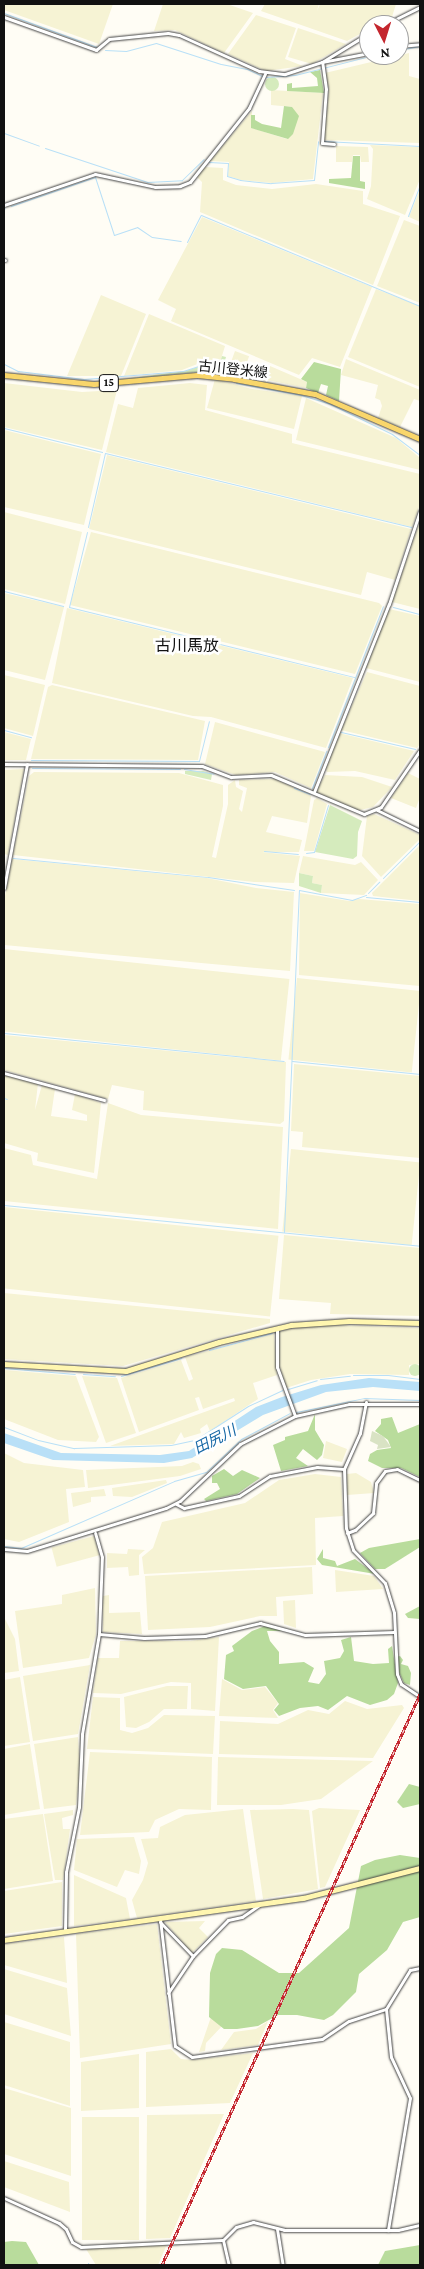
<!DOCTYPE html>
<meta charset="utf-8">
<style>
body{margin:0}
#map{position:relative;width:424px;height:2269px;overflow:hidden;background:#fffdf5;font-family:"Crimson Pro","Noto Sans JP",serif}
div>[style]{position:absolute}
.farmland>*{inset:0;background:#f6f3d4;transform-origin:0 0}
.green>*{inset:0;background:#d5ebbd}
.round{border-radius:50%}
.forest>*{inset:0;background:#b9dc9c}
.cemetery>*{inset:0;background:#d9e3c4}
.water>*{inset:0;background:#b9e0f7}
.stream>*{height:1px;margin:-0.5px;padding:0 0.5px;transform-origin:0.5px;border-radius:0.5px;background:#b9e0f7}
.roads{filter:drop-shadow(0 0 1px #444) drop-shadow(0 0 1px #444)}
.street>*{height:3px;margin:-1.5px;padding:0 1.5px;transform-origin:1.5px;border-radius:1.5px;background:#fff}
.secondary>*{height:4.5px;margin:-2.25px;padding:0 2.25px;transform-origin:2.25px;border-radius:2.25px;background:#fff6b0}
.primary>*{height:5px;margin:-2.5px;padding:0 2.5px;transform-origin:2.5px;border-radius:2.5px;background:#f9d66b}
.rail>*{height:3px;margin-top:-1.5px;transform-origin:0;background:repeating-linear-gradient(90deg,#fff 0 4px,#c4262e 0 8px);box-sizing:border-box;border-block:1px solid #c4262e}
span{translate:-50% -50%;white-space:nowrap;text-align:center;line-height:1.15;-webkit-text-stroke:5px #fff;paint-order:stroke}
.shield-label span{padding:1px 4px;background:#fff;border:1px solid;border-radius:4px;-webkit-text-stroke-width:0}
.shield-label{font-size:12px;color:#111;font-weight:700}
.street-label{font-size:14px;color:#111}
.water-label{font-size:15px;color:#1768a6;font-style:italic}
.quarter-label{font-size:16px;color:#111}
.frame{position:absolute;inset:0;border:5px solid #111;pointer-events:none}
.north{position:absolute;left:359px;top:15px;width:50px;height:50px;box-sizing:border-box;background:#fff;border:1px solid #a0a0a0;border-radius:50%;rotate:175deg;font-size:14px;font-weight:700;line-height:20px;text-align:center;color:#111}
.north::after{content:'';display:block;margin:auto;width:18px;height:22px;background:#c4262e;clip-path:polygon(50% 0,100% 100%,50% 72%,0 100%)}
</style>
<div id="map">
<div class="farmland">
<i style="clip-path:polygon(4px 4px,113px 4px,99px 44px,4px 10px)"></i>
<i style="clip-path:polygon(163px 4px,227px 4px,253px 13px,224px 53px,175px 30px,154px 31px)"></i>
<i style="clip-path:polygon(265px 4px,319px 4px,317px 11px,320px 4px,396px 4px,392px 17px,377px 25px,369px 25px,369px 29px,347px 41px,261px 11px)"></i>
<i style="clip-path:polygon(256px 15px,296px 28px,285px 59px,303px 66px,266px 71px,228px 54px)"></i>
<i style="clip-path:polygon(298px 28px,346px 44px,312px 64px,288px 57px)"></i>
<i style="clip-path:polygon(409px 53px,409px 76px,420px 79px,420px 143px,324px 140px,329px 89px,325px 73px)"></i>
<i style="clip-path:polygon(271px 90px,323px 93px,313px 179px,272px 183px,241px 180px,228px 176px,229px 162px,210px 161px,252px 111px,252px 128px,287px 139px,292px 107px,271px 105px)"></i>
<i style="clip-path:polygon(370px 145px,420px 147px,420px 179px,405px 215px,367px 199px,371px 186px,373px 149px)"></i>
<i style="clip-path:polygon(336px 146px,368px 147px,369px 162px,361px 162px,360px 155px,353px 155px,352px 162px,336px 162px)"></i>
<i style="clip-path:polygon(205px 167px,223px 168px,223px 180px,236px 185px,272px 189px,316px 184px,363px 191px,363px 204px,400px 216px,373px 285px,200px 212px,202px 182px,197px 177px)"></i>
<i style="clip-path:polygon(420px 189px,420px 222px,409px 217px)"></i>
<i style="clip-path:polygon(202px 217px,372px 287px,340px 367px,312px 358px,299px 375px,171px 321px,176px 309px,158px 300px)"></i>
<i style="clip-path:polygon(404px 220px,420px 226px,420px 303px,377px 286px)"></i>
<i style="clip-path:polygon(376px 289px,420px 306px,420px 387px,348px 357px)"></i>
<i style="clip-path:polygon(101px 295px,146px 314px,121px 376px,67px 376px)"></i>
<i style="clip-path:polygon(149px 314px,225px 346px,218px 369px,205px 361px,182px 370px,124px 376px)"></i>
<i style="left:235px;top:351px;width:15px;height:25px;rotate:20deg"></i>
<i style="clip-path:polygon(346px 359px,420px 390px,420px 401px,414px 399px,400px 427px,378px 418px,382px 406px,380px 400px,375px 398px,378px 385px,341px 375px)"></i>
<i style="clip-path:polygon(270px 366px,307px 382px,306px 388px,267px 380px)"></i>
<i style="clip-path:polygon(215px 379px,252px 389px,302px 396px,294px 429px,207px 408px)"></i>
<i style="clip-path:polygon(4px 383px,82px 392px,117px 390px,102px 450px,4px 427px)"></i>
<i style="clip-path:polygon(190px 383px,207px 385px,205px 410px,292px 434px,292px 443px,420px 474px,420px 504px,412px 527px,106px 452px,118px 404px,133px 408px,138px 388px)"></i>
<i style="clip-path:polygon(306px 398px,396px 438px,420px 458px,420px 470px,296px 440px)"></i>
<i style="clip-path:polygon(4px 430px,101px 454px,84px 525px,4px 507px)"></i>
<i style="clip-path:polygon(107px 455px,411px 529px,395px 580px,367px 572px,361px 595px,89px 529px)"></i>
<i style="clip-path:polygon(4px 512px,82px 532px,65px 604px,4px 589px)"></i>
<i style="clip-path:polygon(420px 521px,420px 609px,392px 602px)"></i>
<i style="clip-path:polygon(91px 532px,379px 603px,382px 606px,355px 674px,70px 605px)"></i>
<i style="clip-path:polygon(4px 593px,64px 607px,45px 680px,4px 670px)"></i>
<i style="clip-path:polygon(67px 608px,353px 678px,326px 748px,211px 717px,193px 716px,52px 683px)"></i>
<i style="clip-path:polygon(389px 609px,420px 616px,420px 682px,366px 668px)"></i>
<i style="clip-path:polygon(367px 672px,420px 686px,420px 744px,417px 748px,341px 730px)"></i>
<i style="clip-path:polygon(4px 675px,45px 685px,33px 736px,4px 728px)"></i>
<i style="clip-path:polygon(52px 685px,205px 721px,198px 760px,31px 759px,48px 687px)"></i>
<i style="clip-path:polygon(215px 722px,325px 752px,311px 788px,275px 772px,236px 775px,205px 764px)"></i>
<i style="clip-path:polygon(4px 732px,31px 739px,26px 760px,4px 760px)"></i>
<i style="clip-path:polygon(339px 733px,414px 751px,395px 780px,355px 771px,327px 772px,325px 768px)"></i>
<i style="clip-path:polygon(24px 769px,8px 855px,4px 854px,4px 770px)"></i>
<i style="clip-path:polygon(34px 772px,179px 773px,223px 785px,223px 806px,212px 857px,216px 858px,228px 804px,228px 785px,235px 780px,236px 787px,243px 791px,239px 809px,242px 812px,247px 788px,239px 785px,239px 780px,276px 779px,311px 796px,307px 823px,272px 816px,266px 832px,302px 840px,299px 852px,262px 852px,300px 856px,294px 883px,254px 882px,13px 855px,29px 776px)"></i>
<i style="clip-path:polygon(408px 773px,420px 779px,420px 797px,416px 808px,391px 798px)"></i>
<i style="clip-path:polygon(325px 775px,362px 777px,392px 787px,373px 807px,356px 811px,316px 792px)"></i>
<i style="clip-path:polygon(317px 798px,327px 804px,314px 851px,304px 851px,314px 800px)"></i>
<i style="clip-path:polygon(374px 814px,420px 835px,420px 839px,381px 877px,362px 856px,367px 816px)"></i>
<i style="clip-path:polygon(420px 845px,420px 901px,373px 896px,372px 893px)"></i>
<i style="clip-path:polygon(303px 856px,355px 865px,361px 862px,378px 880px,364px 895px,321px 893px,322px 885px,312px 883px,313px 876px,299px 873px)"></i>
<i style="clip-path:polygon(12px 859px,207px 878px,256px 888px,294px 892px,290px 971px,4px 945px,4px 901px)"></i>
<i style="clip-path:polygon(300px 893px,349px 901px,359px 899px,420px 904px,420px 986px,299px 975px)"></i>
<i style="left:4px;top:949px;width:287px;height:82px;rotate:6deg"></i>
<i style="left:297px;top:978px;width:124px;height:82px;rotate:6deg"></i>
<i style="clip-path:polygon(4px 1035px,286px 1062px,284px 1121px,280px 1124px,143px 1110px,144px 1091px,112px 1085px,108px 1099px,4px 1070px)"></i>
<i style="clip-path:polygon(294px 1064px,420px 1076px,420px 1158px,302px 1147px,303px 1132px,291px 1131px)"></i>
<i style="clip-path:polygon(4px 1075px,38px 1083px,35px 1110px,42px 1085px,55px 1089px,51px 1116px,87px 1121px,87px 1115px,72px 1110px,75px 1094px,101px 1103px,94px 1173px,37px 1161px,38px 1153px,4px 1143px,4px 1099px,9px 1100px,4px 1098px)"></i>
<i style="clip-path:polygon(108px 1103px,141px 1115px,283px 1127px,278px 1229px,4px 1201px,4px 1148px,31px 1155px,33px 1165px,97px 1179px)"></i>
<i style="left:291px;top:1149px;width:130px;height:83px;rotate:6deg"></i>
<i style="left:4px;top:1207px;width:276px;height:81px;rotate:6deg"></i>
<i style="clip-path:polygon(284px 1235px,420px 1248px,420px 1316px,330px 1314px,331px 1303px,279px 1299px)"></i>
<i style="clip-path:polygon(4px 1293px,270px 1319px,270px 1323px,123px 1366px,4px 1359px)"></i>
<i style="clip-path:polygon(336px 1325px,420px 1328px,420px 1364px,409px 1365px,409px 1375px,350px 1374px,311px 1380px,286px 1388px,279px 1365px,279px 1332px,293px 1327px)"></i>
<i style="clip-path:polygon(274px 1334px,277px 1375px,253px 1383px,258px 1399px,210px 1431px,207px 1424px,200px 1429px,201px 1433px,184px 1438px,181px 1432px,174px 1444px,110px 1446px,235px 1401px,234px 1398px,203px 1409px,199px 1397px,195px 1398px,199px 1410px,139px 1432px,121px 1378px,181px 1360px,189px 1381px,193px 1379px,185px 1357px)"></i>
<i style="clip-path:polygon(4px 1370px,76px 1376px,99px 1437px,96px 1442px,58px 1440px,4px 1419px)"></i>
<i style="clip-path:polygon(82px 1376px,117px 1378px,136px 1433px,106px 1443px)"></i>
<i style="clip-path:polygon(326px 1441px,347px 1449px,342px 1462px,323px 1458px)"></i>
<i style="clip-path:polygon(4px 1453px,24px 1463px,83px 1470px,85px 1487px,66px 1489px,69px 1522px,19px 1542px,4px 1539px)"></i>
<i style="clip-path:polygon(193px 1462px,199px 1464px,201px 1469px,180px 1476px,88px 1488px,86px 1470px,182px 1466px)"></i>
<i style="clip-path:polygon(356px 1473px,371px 1482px,374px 1493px,347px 1495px,347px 1474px)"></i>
<i style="clip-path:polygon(315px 1474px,341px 1477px,343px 1516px,315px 1518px,316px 1565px,144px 1574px,142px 1557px,153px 1548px,162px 1522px,245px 1503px,279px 1480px)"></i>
<i style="clip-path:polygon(166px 1480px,167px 1483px,132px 1497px,113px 1496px,112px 1488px)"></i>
<i style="clip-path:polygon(104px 1489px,106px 1496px,91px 1497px,91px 1502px,73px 1507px,71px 1493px)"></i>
<i style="left:94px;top:1536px;width:20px;height:44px;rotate:75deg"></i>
<i style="clip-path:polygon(128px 1549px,145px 1550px,139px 1555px,139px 1575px,129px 1576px,128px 1567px,107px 1568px,107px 1553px,127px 1554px)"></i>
<i style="clip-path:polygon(312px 1567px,313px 1594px,276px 1597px,277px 1616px,260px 1616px,210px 1627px,148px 1630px,145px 1576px)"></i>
<i style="clip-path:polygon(335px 1570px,374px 1576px,383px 1589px,336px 1592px)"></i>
<i style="clip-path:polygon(95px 1588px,96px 1634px,89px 1658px,23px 1668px,15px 1611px,62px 1604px,62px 1595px)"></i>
<i style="clip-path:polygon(109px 1595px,109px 1613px,140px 1612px,142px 1634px,103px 1632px,103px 1596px)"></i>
<i style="clip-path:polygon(295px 1600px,296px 1628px,284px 1624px,283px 1601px)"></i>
<i style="clip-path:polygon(4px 1617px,15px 1639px,19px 1671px,4px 1673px)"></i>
<i style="clip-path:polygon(219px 1637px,215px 1711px,191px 1709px,191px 1683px,171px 1682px,121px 1694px,93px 1693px,98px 1658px,119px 1658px,120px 1641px,190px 1641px)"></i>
<i style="clip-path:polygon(90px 1665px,78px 1734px,33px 1741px,23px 1676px)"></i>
<i style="clip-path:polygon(20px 1677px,30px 1742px,4px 1746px,4px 1680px)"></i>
<i style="clip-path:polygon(222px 1679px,242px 1690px,265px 1687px,278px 1703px,273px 1710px,278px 1718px,219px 1716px)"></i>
<i style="clip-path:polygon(167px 1686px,188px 1686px,187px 1709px,164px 1709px,149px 1722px,136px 1728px,126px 1727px,124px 1697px)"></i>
<i style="clip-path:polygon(93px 1697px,120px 1698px,120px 1730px,132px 1733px,148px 1728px,164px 1715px,215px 1716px,213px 1754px,87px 1749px)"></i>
<i style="clip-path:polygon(345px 1701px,367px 1709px,402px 1705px,404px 1708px,373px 1758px,219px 1754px,220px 1721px,278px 1724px,308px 1710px,329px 1714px)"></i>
<i style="clip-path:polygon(78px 1737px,80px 1769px,76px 1805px,44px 1809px,34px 1744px)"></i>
<i style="clip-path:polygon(30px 1744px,40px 1809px,4px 1815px,4px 1749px)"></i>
<i style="clip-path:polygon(90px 1752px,212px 1757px,211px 1810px,179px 1809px,155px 1820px,149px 1832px,80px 1835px)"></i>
<i style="clip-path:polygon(218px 1757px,373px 1761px,321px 1799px,281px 1805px,217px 1805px)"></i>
<i style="clip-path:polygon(319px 1808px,360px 1810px,325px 1887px,320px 1888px,312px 1811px)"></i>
<i style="clip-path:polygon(243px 1809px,256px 1901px,137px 1918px,132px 1900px,143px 1880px,148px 1863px,141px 1839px,158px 1838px,160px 1827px,185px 1815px)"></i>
<i style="clip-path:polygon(293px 1809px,309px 1810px,318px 1889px,263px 1899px,250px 1810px)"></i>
<i style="clip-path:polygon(73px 1810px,73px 1815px,62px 1818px,63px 1829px,70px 1829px,63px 1880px,55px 1880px,44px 1814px)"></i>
<i style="clip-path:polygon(43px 1814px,53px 1881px,4px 1889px,4px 1819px)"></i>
<i style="clip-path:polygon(134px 1837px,141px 1861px,139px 1874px,125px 1870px,117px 1887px,74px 1870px,77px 1839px)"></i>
<i style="clip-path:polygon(74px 1875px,126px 1898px,130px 1919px,74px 1926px)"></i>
<i style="clip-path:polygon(62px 1882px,62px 1926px,4px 1934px,4px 1891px)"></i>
<i style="clip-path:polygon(205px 1921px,199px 1928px,208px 1937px,192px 1953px,165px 1922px)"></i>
<i style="clip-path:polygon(157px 1924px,171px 2044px,80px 2058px,76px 1934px)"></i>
<i style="clip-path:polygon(64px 1937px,67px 1983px,4px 1965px,4px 1944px)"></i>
<i style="clip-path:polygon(4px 1969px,67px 1988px,71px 2036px,4px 2014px)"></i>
<i style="clip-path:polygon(211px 2017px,224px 2024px,206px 2043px,205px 2051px,199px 2052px)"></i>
<i style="clip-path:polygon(268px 2021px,258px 2045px,221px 2050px,234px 2032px,256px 2029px)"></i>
<i style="clip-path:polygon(4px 2022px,70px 2042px,70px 2106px,4px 2085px)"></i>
<i style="clip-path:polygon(171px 2049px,181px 2059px,192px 2060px,253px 2053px,230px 2103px,146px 2107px,146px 2052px)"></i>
<i style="clip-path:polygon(139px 2054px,139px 2108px,81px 2111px,81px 2062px)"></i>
<i style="clip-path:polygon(4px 2088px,71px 2108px,71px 2176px,4px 2154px)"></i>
<i style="clip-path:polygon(224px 2114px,170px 2238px,146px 2239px,147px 2115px)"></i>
<i style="left:139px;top:2117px;width:123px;height:57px;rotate:90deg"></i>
<i style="clip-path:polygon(4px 2161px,69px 2182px,70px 2212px,4px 2187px)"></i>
<i style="clip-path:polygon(167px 2244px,158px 2265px,96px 2265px,86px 2249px)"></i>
</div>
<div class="green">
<i class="round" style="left:265px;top:77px;width:14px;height:14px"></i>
<i style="clip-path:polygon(222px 356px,226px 357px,224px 364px,231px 367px,229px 375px,218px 369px)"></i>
<i style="clip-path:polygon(203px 365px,221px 374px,198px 372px,123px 379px,186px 371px)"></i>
<i style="clip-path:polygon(185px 771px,203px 771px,212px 774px,211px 780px,185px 774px)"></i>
<i style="clip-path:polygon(330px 805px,362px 821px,358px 832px,357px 856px,353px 859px,315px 852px)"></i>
<i style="clip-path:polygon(299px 873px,313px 876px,312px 883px,322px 885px,321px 893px,299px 886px)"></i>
<i class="round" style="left:409px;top:1364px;width:12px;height:12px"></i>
</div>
<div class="forest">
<i style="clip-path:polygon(320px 70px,324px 93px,287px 91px,287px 84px,292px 83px,292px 88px,318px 86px,317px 78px,310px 72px)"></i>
<i style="clip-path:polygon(284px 106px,292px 107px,299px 116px,293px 134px,288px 139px,251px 128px,251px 115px,255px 115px,255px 120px,262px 124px,281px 128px)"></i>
<i style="clip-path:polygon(353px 156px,360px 156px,360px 181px,365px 182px,365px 189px,329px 183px,329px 179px,351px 178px)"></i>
<i style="clip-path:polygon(314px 362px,341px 369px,339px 401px,326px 395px,328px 386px,321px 384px,318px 393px,306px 388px,307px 382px,301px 379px)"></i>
<i style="clip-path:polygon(315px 1414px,315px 1430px,324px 1445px,322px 1455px,317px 1460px,303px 1449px,296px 1458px,308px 1466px,281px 1471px,273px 1445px,285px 1440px,285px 1437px,308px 1431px)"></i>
<i style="clip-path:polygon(392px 1417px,398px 1433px,420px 1424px,420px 1477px,401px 1468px,382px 1468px,368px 1461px,370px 1454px,377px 1450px,391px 1448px,388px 1440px,375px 1431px,381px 1424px,381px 1419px)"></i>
<i style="clip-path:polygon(224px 1469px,233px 1476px,242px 1470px,260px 1478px,237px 1494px,206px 1501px,204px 1499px,220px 1489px,217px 1483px,212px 1483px,212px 1476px)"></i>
<i style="clip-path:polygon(420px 1539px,420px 1547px,385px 1569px,375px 1569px,360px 1553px,369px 1548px)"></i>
<i style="clip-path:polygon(323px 1549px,323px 1558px,335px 1561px,337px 1566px,355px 1559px,375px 1574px,322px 1565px,317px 1559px)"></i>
<i style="clip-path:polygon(420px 1606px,420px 1619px,408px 1618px,405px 1614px)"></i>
<i style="clip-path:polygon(265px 1626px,287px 1631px,267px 1631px,270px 1641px,279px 1652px,279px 1664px,304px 1662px,314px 1668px,308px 1682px,319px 1684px,326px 1674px,324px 1661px,340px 1658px,344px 1651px,341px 1640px,351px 1637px,354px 1661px,373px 1664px,389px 1663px,388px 1649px,392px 1646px,398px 1683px,394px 1694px,387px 1700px,370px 1705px,347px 1696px,328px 1710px,318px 1706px,300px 1708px,279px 1716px,274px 1710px,279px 1704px,266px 1686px,243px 1689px,224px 1679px,226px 1655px,234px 1651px,232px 1646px,252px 1631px)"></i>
<i style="clip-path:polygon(400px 1656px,403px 1660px,401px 1664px,408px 1666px,411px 1673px,410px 1685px,404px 1683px,399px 1672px,397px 1657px)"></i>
<i style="clip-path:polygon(409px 1784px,420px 1787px,420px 1804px,403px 1808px,397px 1802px)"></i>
<i style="clip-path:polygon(400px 1855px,420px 1858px,420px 1917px,403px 1922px,387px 1950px,359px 1974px,356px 1992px,333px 2015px,324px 2020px,297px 2015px,278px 2015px,258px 2026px,237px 2029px,224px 2029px,209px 2017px,210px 1973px,216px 1954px,222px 1948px,242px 1950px,279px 1973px,299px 1973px,349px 1928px,361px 1866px,375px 1860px)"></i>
<i style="clip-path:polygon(12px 2241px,26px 2242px,39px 2265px,4px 2265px,4px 2242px)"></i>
<i style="clip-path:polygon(420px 2245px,420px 2265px,378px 2265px,385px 2251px)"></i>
</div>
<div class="cemetery">
<i style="clip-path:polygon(372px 1431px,383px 1436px,391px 1447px,377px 1449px,378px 1445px,370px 1441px)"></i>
</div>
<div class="water">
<i style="clip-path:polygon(369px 1378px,420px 1382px,420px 1391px,373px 1387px,326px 1392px,263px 1415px,192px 1458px,164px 1463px,53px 1460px,4px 1443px,4px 1433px,61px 1453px,160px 1455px,189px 1451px,256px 1407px,282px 1397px,321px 1385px)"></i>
</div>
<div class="stream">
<i style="left:4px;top:13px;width:99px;rotate:20.1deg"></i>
<i style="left:105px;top:50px;width:21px;rotate:3deg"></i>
<i style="left:126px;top:51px;width:31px;rotate:-15deg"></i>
<i style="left:156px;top:43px;width:68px;rotate:17.9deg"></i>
<i style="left:221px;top:64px;width:26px;rotate:11deg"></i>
<i style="left:247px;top:69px;width:17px;rotate:25deg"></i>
<i style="left:399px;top:50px;width:21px;rotate:-11deg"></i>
<i style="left:266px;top:77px;width:29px;rotate:-4deg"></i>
<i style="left:295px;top:75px;width:81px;rotate:-14.2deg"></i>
<i style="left:4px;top:133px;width:37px;rotate:20deg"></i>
<i style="left:324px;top:141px;width:96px;rotate:3deg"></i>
<i style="left:45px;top:148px;width:108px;rotate:18.4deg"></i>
<i style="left:147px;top:182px;width:35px;rotate:-3deg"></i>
<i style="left:182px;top:180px;width:30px;rotate:-44deg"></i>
<i style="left:209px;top:162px;width:19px;rotate:3deg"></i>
<i style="left:228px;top:163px;width:13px;rotate:94deg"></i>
<i style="left:227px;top:176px;width:14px;rotate:17deg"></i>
<i style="left:240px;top:180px;width:31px;rotate:6deg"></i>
<i style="left:271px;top:183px;width:43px;rotate:-4deg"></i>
<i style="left:314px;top:180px;width:39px;rotate:-84deg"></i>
<i style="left:11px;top:206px;width:89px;rotate:-19deg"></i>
<i style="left:95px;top:177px;width:61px;rotate:71.9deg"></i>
<i style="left:114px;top:235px;width:24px;rotate:-19deg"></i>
<i style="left:137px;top:227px;width:18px;rotate:34deg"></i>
<i style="left:152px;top:237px;width:29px;rotate:8deg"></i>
<i style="left:4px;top:209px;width:1px;rotate:-45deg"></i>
<i style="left:408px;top:216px;width:33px;rotate:-69deg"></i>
<i style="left:187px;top:242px;width:30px;rotate:-63deg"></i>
<i style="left:201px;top:215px;width:237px;rotate:22.6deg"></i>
<i style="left:4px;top:364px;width:16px;rotate:27deg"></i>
<i style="left:18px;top:371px;width:66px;rotate:6.9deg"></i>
<i style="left:84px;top:379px;width:99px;rotate:-4.6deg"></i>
<i style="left:183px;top:371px;width:22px;rotate:-18deg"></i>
<i style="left:204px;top:364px;width:13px;rotate:27deg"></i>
<i style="left:236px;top:383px;width:66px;rotate:10.5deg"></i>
<i style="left:301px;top:395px;width:30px;rotate:17deg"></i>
<i style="left:330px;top:404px;width:69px;rotate:25.8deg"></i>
<i style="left:392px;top:434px;width:35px;rotate:37deg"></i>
<i style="left:4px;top:428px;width:101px;rotate:13.8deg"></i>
<i style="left:88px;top:527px;width:76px;rotate:-77.1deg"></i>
<i style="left:105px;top:453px;width:315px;rotate:13.6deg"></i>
<i style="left:87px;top:532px;width:77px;rotate:103.5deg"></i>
<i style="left:69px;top:607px;width:294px;rotate:13.8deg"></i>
<i style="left:4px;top:591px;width:61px;rotate:14.3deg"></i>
<i style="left:393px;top:607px;width:28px;rotate:15deg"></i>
<i style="left:4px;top:730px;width:28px;rotate:15deg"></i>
<i style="left:341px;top:732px;width:76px;rotate:12.9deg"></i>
<i style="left:328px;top:747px;width:151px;rotate:-68.7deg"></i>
<i style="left:31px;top:760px;width:168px;rotate:0.3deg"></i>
<i style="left:199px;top:761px;width:41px;rotate:-76deg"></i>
<i style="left:32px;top:768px;width:148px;rotate:0.4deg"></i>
<i style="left:184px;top:769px;width:30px;rotate:9deg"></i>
<i style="left:294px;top:788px;width:17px;rotate:21deg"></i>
<i style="left:312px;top:788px;width:40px;rotate:-69deg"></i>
<i style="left:264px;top:851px;width:34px;rotate:5deg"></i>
<i style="left:306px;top:853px;width:8px;rotate:-7deg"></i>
<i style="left:314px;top:852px;width:49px;rotate:-73.4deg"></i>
<i style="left:13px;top:858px;width:196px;rotate:5.6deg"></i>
<i style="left:208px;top:877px;width:87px;rotate:8.6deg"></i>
<i style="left:383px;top:878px;width:52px;rotate:-45deg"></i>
<i style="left:368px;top:893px;width:16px;rotate:-45deg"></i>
<i style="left:366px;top:897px;width:54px;rotate:5.3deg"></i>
<i style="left:4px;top:1033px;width:281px;rotate:5.7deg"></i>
<i style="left:292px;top:1061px;width:129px;rotate:5.8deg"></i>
<i style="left:4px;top:1098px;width:3px;rotate:18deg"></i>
<i style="left:4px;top:1205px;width:418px;rotate:5.6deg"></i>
<i style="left:284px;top:1232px;width:342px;rotate:-87.5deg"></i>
<i style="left:299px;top:890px;width:54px;rotate:10.7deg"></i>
<i style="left:352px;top:900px;width:15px;rotate:-20deg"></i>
<i style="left:209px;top:1350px;width:65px;rotate:-15.1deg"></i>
<i style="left:4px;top:1368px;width:71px;rotate:4.8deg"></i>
<i style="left:83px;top:1374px;width:32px;rotate:4deg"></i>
<i style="left:353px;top:1375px;width:35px"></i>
<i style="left:388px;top:1375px;width:32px;rotate:7deg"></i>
<i style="left:121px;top:1376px;width:63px;rotate:-16.7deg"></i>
<i style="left:320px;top:1379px;width:30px;rotate:-6deg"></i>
<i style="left:288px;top:1389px;width:30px;rotate:-17deg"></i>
<i style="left:296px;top:1412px;width:69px;rotate:-11.6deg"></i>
<i style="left:364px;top:1398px;width:56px;rotate:2deg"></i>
<i style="left:4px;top:1427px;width:36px;rotate:21deg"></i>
<i style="left:38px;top:1440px;width:37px;rotate:13deg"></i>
<i style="left:74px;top:1448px;width:97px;rotate:-1.8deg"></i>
<i style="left:171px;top:1445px;width:25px;rotate:-12deg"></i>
<i style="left:195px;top:1440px;width:63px;rotate:-32.7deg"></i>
<i style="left:248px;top:1406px;width:38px;rotate:-25deg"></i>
<i style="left:4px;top:1546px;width:17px;rotate:7deg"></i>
<i style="left:21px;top:1548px;width:167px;rotate:-23.6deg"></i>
<i style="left:174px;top:1481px;width:33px;rotate:-16deg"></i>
<i style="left:206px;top:1472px;width:48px;rotate:-43.3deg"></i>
<i style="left:241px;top:1439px;width:55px;rotate:-28deg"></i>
<i style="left:88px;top:2263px;width:2px;rotate:63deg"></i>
</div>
<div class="roads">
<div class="street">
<i style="left:4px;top:17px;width:98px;rotate:19.7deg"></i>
<i style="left:96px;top:50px;width:17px;rotate:-40deg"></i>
<i style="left:109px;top:39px;width:59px;rotate:-5.8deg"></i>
<i style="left:168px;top:33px;width:11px;rotate:10deg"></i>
<i style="left:179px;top:35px;width:88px;rotate:24.2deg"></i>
<i style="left:259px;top:71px;width:26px;rotate:7deg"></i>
<i style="left:285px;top:74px;width:39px;rotate:-18deg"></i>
<i style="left:322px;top:62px;width:55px;rotate:-31.7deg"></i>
<i style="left:384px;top:25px;width:40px;rotate:-26.6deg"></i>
<i style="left:399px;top:46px;width:21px;rotate:-5deg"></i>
<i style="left:334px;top:144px;width:12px;rotate:-175deg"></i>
<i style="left:322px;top:143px;width:54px;rotate:-85.8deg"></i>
<i style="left:326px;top:89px;width:27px;rotate:-98deg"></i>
<i style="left:322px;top:62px;width:48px;rotate:-10.8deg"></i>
<i style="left:4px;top:205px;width:96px;rotate:-18.8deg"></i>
<i style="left:95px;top:174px;width:61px;rotate:12.2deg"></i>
<i style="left:155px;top:187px;width:25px;rotate:-2deg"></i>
<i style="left:180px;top:186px;width:11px;rotate:-22deg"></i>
<i style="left:190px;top:182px;width:95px;rotate:-51.4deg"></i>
<i style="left:249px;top:108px;width:38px;rotate:-65deg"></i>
<i style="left:4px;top:260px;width:1px"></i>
<i style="left:4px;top:764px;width:198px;rotate:0.6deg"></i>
<i style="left:202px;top:766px;width:31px;rotate:21deg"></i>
<i style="left:231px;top:777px;width:40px;rotate:-2.9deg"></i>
<i style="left:271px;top:775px;width:101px;rotate:22.8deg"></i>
<i style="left:364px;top:814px;width:18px;rotate:-22deg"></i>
<i style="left:381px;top:807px;width:69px;rotate:-55.6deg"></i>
<i style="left:314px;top:792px;width:202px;rotate:-68.3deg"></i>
<i style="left:389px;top:604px;width:98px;rotate:-71.6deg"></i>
<i style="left:377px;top:810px;width:48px;rotate:26deg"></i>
<i style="left:4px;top:888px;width:126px;rotate:-79.5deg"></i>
<i style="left:4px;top:1073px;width:104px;rotate:15.1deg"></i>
<i style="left:277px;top:1328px;width:39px;rotate:90deg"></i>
<i style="left:277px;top:1367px;width:52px;rotate:69.8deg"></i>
<i style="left:366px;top:1402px;width:32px;rotate:101deg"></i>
<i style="left:360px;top:1433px;width:39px;rotate:114deg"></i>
<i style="left:344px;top:1469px;width:59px;rotate:88.1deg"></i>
<i style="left:346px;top:1528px;width:23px;rotate:72deg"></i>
<i style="left:353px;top:1550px;width:46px;rotate:45.9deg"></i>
<i style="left:385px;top:1583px;width:31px;rotate:73deg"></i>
<i style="left:394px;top:1613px;width:61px;rotate:87.2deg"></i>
<i style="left:397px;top:1674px;width:11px;rotate:68deg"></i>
<i style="left:401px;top:1684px;width:23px;rotate:34deg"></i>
<i style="left:176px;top:1504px;width:9px;rotate:27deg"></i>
<i style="left:184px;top:1508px;width:56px;rotate:-12.3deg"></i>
<i style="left:239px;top:1496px;width:37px;rotate:-33deg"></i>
<i style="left:270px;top:1476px;width:48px;rotate:-10.8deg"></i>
<i style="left:317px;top:1467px;width:27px;rotate:4deg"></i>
<i style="left:347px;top:1533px;width:9px;rotate:-21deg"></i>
<i style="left:355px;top:1530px;width:25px;rotate:-43deg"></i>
<i style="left:373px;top:1513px;width:30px;rotate:-84deg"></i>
<i style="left:376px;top:1483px;width:15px;rotate:-53deg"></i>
<i style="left:385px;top:1471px;width:12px;rotate:-9deg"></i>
<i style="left:397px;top:1469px;width:25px;rotate:26deg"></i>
<i style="left:4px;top:1549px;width:23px;rotate:5deg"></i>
<i style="left:27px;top:1551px;width:145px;rotate:-17.2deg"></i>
<i style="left:166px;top:1508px;width:16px;rotate:-27deg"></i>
<i style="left:180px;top:1501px;width:83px;rotate:-43.5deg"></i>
<i style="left:240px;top:1444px;width:62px;rotate:-27deg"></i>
<i style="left:295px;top:1416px;width:55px;rotate:-12.5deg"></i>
<i style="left:349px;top:1404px;width:71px"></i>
<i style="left:99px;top:1634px;width:45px;rotate:5.1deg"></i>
<i style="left:144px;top:1638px;width:61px;rotate:-1.9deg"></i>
<i style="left:205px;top:1636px;width:57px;rotate:-13.3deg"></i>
<i style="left:260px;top:1623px;width:47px;rotate:14.9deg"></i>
<i style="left:305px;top:1635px;width:89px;rotate:-1.9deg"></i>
<i style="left:160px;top:1919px;width:128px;rotate:83.3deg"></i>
<i style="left:175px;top:2046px;width:20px;rotate:33deg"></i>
<i style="left:192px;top:2057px;width:131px;rotate:-7.9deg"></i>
<i style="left:322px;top:2039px;width:32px;rotate:-34deg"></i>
<i style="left:349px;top:2021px;width:39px;rotate:-18deg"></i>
<i style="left:386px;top:2009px;width:46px;rotate:-58.4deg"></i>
<i style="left:410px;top:1970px;width:10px;rotate:-11deg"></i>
<i style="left:160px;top:1922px;width:47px;rotate:45.9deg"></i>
<i style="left:65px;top:1931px;width:59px;rotate:-89deg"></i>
<i style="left:66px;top:1872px;width:66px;rotate:-78.7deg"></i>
<i style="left:79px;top:1807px;width:73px;rotate:-87.6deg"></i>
<i style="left:82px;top:1734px;width:101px;rotate:-80.4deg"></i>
<i style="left:99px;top:1634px;width:77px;rotate:-87.8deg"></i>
<i style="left:102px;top:1557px;width:25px;rotate:-106deg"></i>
<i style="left:168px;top:1993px;width:45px;rotate:-56deg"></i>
<i style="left:193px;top:1956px;width:50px;rotate:-45.8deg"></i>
<i style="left:228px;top:1920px;width:14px;rotate:-12deg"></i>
<i style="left:242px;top:1917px;width:21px;rotate:-35deg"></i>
<i style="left:386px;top:2009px;width:48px;rotate:84.1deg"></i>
<i style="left:391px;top:2057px;width:45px;rotate:65.1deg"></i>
<i style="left:410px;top:2098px;width:134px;rotate:99.5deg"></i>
<i style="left:4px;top:2198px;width:60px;rotate:24.4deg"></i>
<i style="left:59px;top:2223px;width:9px;rotate:41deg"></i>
<i style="left:66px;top:2229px;width:14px;rotate:65deg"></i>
<i style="left:72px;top:2242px;width:10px;rotate:29deg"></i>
<i style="left:81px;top:2247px;width:142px;rotate:-2.8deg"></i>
<i style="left:223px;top:2240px;width:18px;rotate:-45deg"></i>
<i style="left:236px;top:2227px;width:18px;rotate:-16deg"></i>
<i style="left:253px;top:2222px;width:32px;rotate:14deg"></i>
<i style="left:284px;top:2230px;width:114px"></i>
<i style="left:398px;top:2230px;width:23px;rotate:-13deg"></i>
<i style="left:277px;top:2229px;width:36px;rotate:81deg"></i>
<i style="left:223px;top:2240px;width:26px;rotate:77deg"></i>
</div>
<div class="secondary">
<i style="left:4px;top:1364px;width:122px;rotate:3.3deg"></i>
<i style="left:126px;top:1371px;width:97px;rotate:-17.3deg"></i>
<i style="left:219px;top:1342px;width:74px;rotate:-13.3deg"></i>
<i style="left:291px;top:1325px;width:58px;rotate:-3.9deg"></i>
<i style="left:349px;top:1321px;width:71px;rotate:1.6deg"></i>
<i style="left:4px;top:1940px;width:302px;rotate:-8deg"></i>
<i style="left:303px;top:1898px;width:121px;rotate:-14.4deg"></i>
</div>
<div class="primary">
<i style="left:4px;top:375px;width:90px;rotate:5.7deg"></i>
<i style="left:94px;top:384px;width:103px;rotate:-5deg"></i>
<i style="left:197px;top:375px;width:37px;rotate:6deg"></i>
<i style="left:234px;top:379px;width:82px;rotate:10.5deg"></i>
<i style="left:315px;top:394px;width:114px;rotate:23.2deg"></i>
</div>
</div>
<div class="rail">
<i style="left:162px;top:2265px;width:627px;rotate:-65.68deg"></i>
</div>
<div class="shield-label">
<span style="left:109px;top:383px">15</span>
</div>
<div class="street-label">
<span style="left:233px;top:369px;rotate:6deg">古川登米線</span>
</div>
<div class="water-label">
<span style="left:215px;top:1440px;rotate:-27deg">田尻川</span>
</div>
<div class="quarter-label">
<span style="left:187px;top:646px">古川馬放</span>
</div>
<div class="frame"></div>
<div class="north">N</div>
</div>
